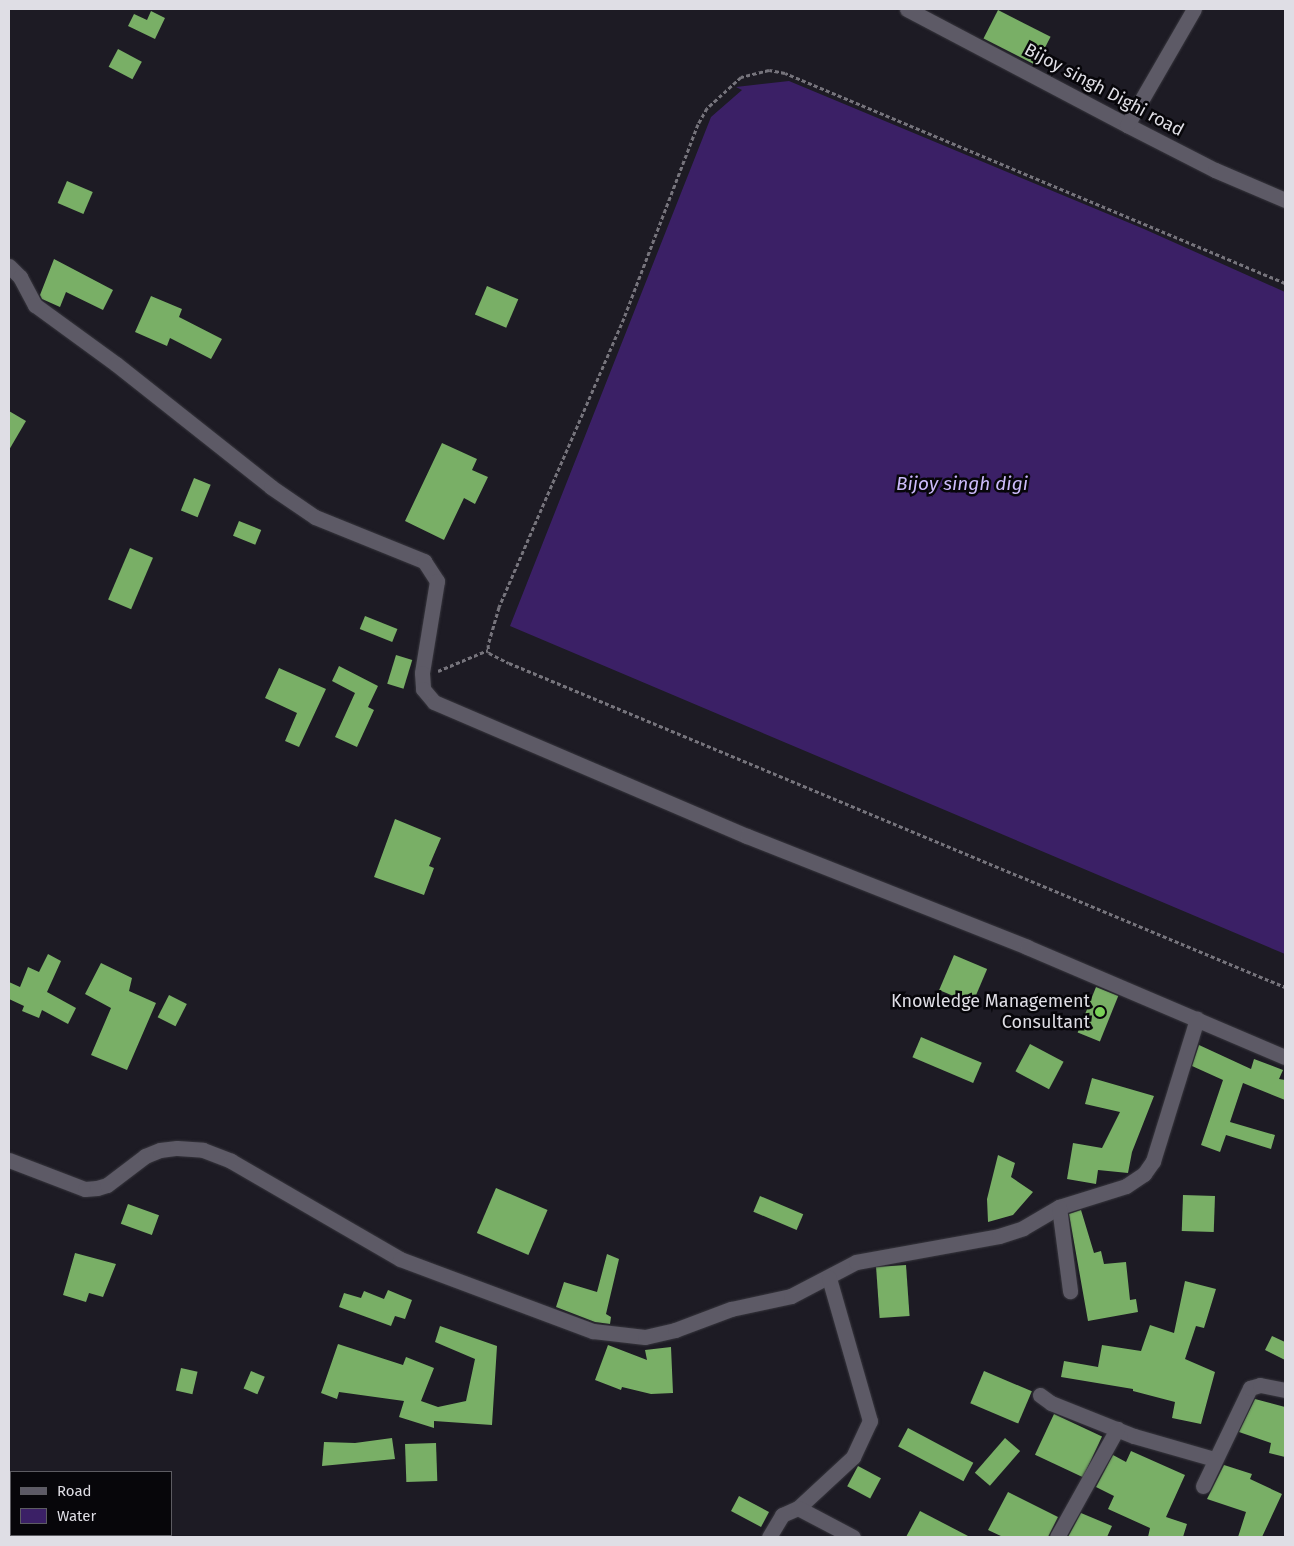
<!DOCTYPE html>
<style>
body{margin:0}
#map{position:relative;width:1294px;height:1546px;overflow:hidden;background:#1d1b24;font-family:"Fira Sans",sans-serif}
div>[style]{position:absolute}
.water>*{inset:0;background:#3b2066}
.building>*{inset:0;background:#79af66;transform-origin:0 0}
.path>*{height:3px;margin-top:-1.5px;transform-origin:0;background:repeating-linear-gradient(90deg,#76747c 0 4px,transparent 0 6.5px)}
.roads{filter:drop-shadow(0 0 1px #37363d) drop-shadow(0 0 1px #37363d)}
.minor>*{height:15px;margin:-7.5px;padding:0 7.5px;transform-origin:7.5px;border-radius:7.5px;background:#5d5a66}
.dots>*{width:14px;height:14px;translate:-50% -50%;box-sizing:border-box;border:2px solid #07060a;border-radius:50%}
span{translate:-50% -50%;white-space:nowrap;text-align:center;line-height:1.15;-webkit-text-stroke:5px #07060a;paint-order:stroke}
.street-label{font-size:18px;color:#dfdee5}
.poi-label{font-size:18px;color:#dfdee5}
.right{translate:-100% -50%;text-align:right}
.water-label{font-size:19px;color:#ccbbfa;font-style:italic}
.frame{position:absolute;inset:0;border:10px solid #dfdee5;pointer-events:none}
.legend{position:absolute;left:10px;top:1471px;width:162px;height:65px;box-sizing:border-box;background:#07060a;border:1px solid #5d5c62;margin:0;padding:6px 9px;list-style:none;font-size:15px;color:#dfdee5}
.legend li{display:flex;align-items:center;gap:10px;height:25px}
.legend b{width:25px;border:1px solid #5d5c62}
</style>
<div id="map">
<div class="water">
<i style="clip-path:polygon(789px 81px,1144px 229px,1285px 292px,1285px 954px,510px 626px,711px 117px,742px 90px,736px 87px)"></i>
</div>
<div class="building">
<i style="left:998px;top:10px;width:59px;height:32px;rotate:27deg"></i>
<i style="clip-path:polygon(151px 11px,165px 18px,155px 39px,128px 26px,134px 14px,147px 20px)"></i>
<i style="left:118px;top:49px;width:27px;height:20px;rotate:28deg"></i>
<i style="left:67px;top:181px;width:28px;height:24px;rotate:23deg"></i>
<i style="clip-path:polygon(54px 259px,113px 290px,103px 310px,66px 292px,60px 307px,42px 299px,40px 295px)"></i>
<i style="left:487px;top:286px;width:34px;height:31px;rotate:23deg"></i>
<i style="clip-path:polygon(151px 296px,182px 309px,179px 317px,222px 339px,211px 359px,170px 338px,167px 346px,135px 332px)"></i>
<i style="clip-path:polygon(9px 411px,26px 421px,9px 450px)"></i>
<i style="clip-path:polygon(442px 443px,477px 459px,472px 470px,488px 477px,475px 504px,464px 498px,444px 540px,405px 521px)"></i>
<i style="left:194px;top:478px;width:18px;height:35px;rotate:22deg"></i>
<i style="left:239px;top:521px;width:24px;height:16px;rotate:22deg"></i>
<i style="left:130px;top:548px;width:25px;height:56px;rotate:23deg"></i>
<i style="left:365px;top:616px;width:35px;height:14px;rotate:22deg"></i>
<i style="left:396px;top:655px;width:17px;height:30px;rotate:17deg"></i>
<i style="clip-path:polygon(339px 666px,378px 686px,368px 707px,374px 710px,357px 747px,335px 737px,355px 693px,332px 681px)"></i>
<i style="clip-path:polygon(279px 668px,326px 689px,299px 747px,285px 741px,297px 713px,265px 698px)"></i>
<i style="clip-path:polygon(395px 819px,441px 838px,429px 866px,434px 868px,424px 895px,374px 877px)"></i>
<i style="clip-path:polygon(48px 954px,61px 961px,47px 992px,76px 1008px,68px 1024px,42px 1010px,39px 1018px,22px 1011px,24px 1006px,9px 999px,9px 982px,20px 987px,28px 967px,39px 972px)"></i>
<i style="left:954px;top:955px;width:36px;height:38px;rotate:23deg"></i>
<i style="clip-path:polygon(101px 963px,132px 978px,129px 991px,156px 1003px,127px 1070px,91px 1055px,111px 1008px,85px 994px)"></i>
<i style="left:1096px;top:987px;width:24px;height:49px;rotate:22deg"></i>
<i style="left:169px;top:995px;width:20px;height:25px;rotate:27deg"></i>
<i style="left:921px;top:1037px;width:66px;height:22px;rotate:23deg"></i>
<i style="left:1030px;top:1044px;width:38px;height:31px;rotate:28deg"></i>
<i style="clip-path:polygon(1199px 1045px,1251px 1069px,1254px 1059px,1283px 1070px,1279px 1079px,1285px 1080px,1285px 1100px,1243px 1083px,1230px 1122px,1275px 1135px,1271px 1149px,1226px 1135px,1220px 1152px,1201px 1145px,1223px 1080px,1192px 1066px)"></i>
<i style="clip-path:polygon(1092px 1078px,1154px 1096px,1132px 1152px,1128px 1173px,1098px 1170px,1096px 1184px,1067px 1179px,1073px 1143px,1102px 1148px,1120px 1112px,1085px 1104px)"></i>
<i style="clip-path:polygon(998px 1155px,1015px 1163px,1011px 1177px,1033px 1192px,1013px 1215px,988px 1222px,987px 1199px)"></i>
<i style="left:496px;top:1188px;width:56px;height:49px;rotate:23deg"></i>
<i style="left:1183px;top:1195px;width:32px;height:36px;rotate:2deg"></i>
<i style="left:760px;top:1196px;width:47px;height:17px;rotate:23deg"></i>
<i style="left:128px;top:1204px;width:33px;height:21px;rotate:20deg"></i>
<i style="clip-path:polygon(1081px 1210px,1094px 1253px,1101px 1251px,1104px 1264px,1126px 1262px,1130px 1300px,1136px 1299px,1138px 1312px,1088px 1321px,1069px 1214px)"></i>
<i style="clip-path:polygon(75px 1253px,116px 1264px,103px 1297px,89px 1293px,86px 1302px,63px 1295px)"></i>
<i style="clip-path:polygon(607px 1254px,619px 1259px,606px 1314px,611px 1317px,610px 1324px,595px 1322px,556px 1307px,564px 1282px,597px 1292px)"></i>
<i style="left:906px;top:1265px;width:51px;height:30px;rotate:86deg"></i>
<i style="clip-path:polygon(1185px 1281px,1216px 1289px,1204px 1328px,1196px 1326px,1185px 1359px,1215px 1372px,1201px 1424px,1172px 1418px,1175px 1402px,1133px 1391px,1133px 1389px,1061px 1377px,1064px 1361px,1098px 1367px,1102px 1345px,1141px 1351px,1150px 1325px,1174px 1333px)"></i>
<i style="clip-path:polygon(388px 1290px,412px 1300px,405px 1319px,395px 1316px,391px 1326px,339px 1307px,344px 1293px,361px 1298px,364px 1291px,384px 1299px)"></i>
<i style="clip-path:polygon(440px 1326px,497px 1346px,492px 1425px,434px 1421px,434px 1428px,399px 1417px,404px 1401px,339px 1392px,337px 1399px,321px 1393px,338px 1344px,403px 1365px,406px 1357px,434px 1368px,421px 1401px,438px 1407px,466px 1401px,475px 1359px,435px 1342px)"></i>
<i style="clip-path:polygon(1272px 1336px,1285px 1342px,1285px 1360px,1265px 1350px)"></i>
<i style="clip-path:polygon(608px 1345px,647px 1360px,645px 1350px,671px 1347px,673px 1393px,651px 1394px,622px 1387px,621px 1390px,595px 1380px)"></i>
<i style="left:181px;top:1368px;width:17px;height:23px;rotate:13deg"></i>
<i style="left:251px;top:1371px;width:15px;height:19px;rotate:23deg"></i>
<i style="left:984px;top:1371px;width:52px;height:35px;rotate:23deg"></i>
<i style="clip-path:polygon(1255px 1399px,1285px 1407px,1285px 1457px,1269px 1453px,1271px 1443px,1239px 1432px)"></i>
<i style="left:1054px;top:1414px;width:53px;height:45px;rotate:25deg"></i>
<i style="left:908px;top:1428px;width:74px;height:21px;rotate:28deg"></i>
<i style="clip-path:polygon(392px 1438px,395px 1459px,322px 1466px,324px 1442px,355px 1443px)"></i>
<i style="left:1005px;top:1438px;width:20px;height:46px;rotate:41deg"></i>
<i style="left:436px;top:1443px;width:38px;height:31px;rotate:88deg"></i>
<i style="clip-path:polygon(1131px 1451px,1185px 1475px,1166px 1517px,1187px 1524px,1183px 1537px,1148px 1537px,1150px 1528px,1108px 1509px,1114px 1496px,1096px 1487px,1113px 1455px,1126px 1462px)"></i>
<i style="clip-path:polygon(1224px 1465px,1252px 1474px,1250px 1479px,1282px 1494px,1262px 1537px,1238px 1537px,1246px 1512px,1207px 1499px)"></i>
<i style="left:858px;top:1466px;width:26px;height:23px;rotate:28deg"></i>
<i style="clip-path:polygon(1008px 1492px,1058px 1517px,1048px 1537px,1003px 1537px,988px 1530px)"></i>
<i style="left:739px;top:1496px;width:34px;height:17px;rotate:28deg"></i>
<i style="clip-path:polygon(920px 1511px,970px 1537px,906px 1537px)"></i>
<i style="clip-path:polygon(1081px 1513px,1112px 1526px,1107px 1537px,1068px 1537px)"></i>
</div>
<div class="path">
<i style="left:1285px;top:283px;width:542px;rotate:-157.22deg"></i>
<i style="left:785px;top:73px;width:16px;rotate:-169deg"></i>
<i style="left:769px;top:70px;width:29px;rotate:166deg"></i>
<i style="left:741px;top:77px;width:46px;rotate:137.6deg"></i>
<i style="left:707px;top:108px;width:18px;rotate:119deg"></i>
<i style="left:698px;top:124px;width:208px;rotate:110.9deg"></i>
<i style="left:624px;top:318px;width:315px;rotate:113.4deg"></i>
<i style="left:499px;top:607px;width:40px;rotate:106deg"></i>
<i style="left:488px;top:645px;width:8px;rotate:83deg"></i>
<i style="left:489px;top:653px;width:22px;rotate:27deg"></i>
<i style="left:509px;top:663px;width:841px;rotate:22.66deg"></i>
<i style="left:438px;top:671px;width:54px;rotate:-22.8deg"></i>
</div>
<div class="roads">
<div class="minor">
<i style="left:907px;top:9px;width:249px;rotate:27.8deg"></i>
<i style="left:1127px;top:125px;width:99px;rotate:27.1deg"></i>
<i style="left:1215px;top:170px;width:76px;rotate:23.2deg"></i>
<i style="left:1127px;top:125px;width:134px;rotate:-60deg"></i>
<i style="left:9px;top:266px;width:16px;rotate:45deg"></i>
<i style="left:20px;top:277px;width:32px;rotate:62deg"></i>
<i style="left:35px;top:305px;width:100px;rotate:36.1deg"></i>
<i style="left:116px;top:364px;width:198px;rotate:38.4deg"></i>
<i style="left:271px;top:487px;width:53px;rotate:34.3deg"></i>
<i style="left:315px;top:517px;width:118px;rotate:22deg"></i>
<i style="left:424px;top:561px;width:24px;rotate:57deg"></i>
<i style="left:437px;top:581px;width:93px;rotate:99.3deg"></i>
<i style="left:422px;top:673px;width:16px;rotate:86deg"></i>
<i style="left:423px;top:689px;width:17px;rotate:50deg"></i>
<i style="left:434px;top:702px;width:340px;rotate:23.2deg"></i>
<i style="left:747px;top:836px;width:301px;rotate:21.6deg"></i>
<i style="left:1027px;top:947px;width:280px;rotate:23.1deg"></i>
<i style="left:9px;top:1160px;width:81px;rotate:20.9deg"></i>
<i style="left:85px;top:1189px;width:12px;rotate:-5deg"></i>
<i style="left:97px;top:1188px;width:10px;rotate:-17deg"></i>
<i style="left:107px;top:1185px;width:48px;rotate:-37.3deg"></i>
<i style="left:145px;top:1156px;width:16px;rotate:-22deg"></i>
<i style="left:160px;top:1150px;width:17px;rotate:-7deg"></i>
<i style="left:177px;top:1148px;width:26px;rotate:4deg"></i>
<i style="left:203px;top:1150px;width:30px;rotate:21deg"></i>
<i style="left:231px;top:1161px;width:195px;rotate:30.1deg"></i>
<i style="left:400px;top:1259px;width:206px;rotate:20.5deg"></i>
<i style="left:593px;top:1331px;width:52px;rotate:6.6deg"></i>
<i style="left:645px;top:1337px;width:31px;rotate:-13deg"></i>
<i style="left:675px;top:1330px;width:60px;rotate:-20.6deg"></i>
<i style="left:731px;top:1309px;width:61px;rotate:-12.2deg"></i>
<i style="left:791px;top:1296px;width:73px;rotate:-27.6deg"></i>
<i style="left:856px;top:1262px;width:145px;rotate:-10.3deg"></i>
<i style="left:999px;top:1236px;width:25px;rotate:-18deg"></i>
<i style="left:1023px;top:1228px;width:42px;rotate:-30.3deg"></i>
<i style="left:1059px;top:1207px;width:70px;rotate:-17.4deg"></i>
<i style="left:1126px;top:1186px;width:22px;rotate:-34deg"></i>
<i style="left:1144px;top:1174px;width:16px;rotate:-55deg"></i>
<i style="left:1153px;top:1161px;width:149px;rotate:-72.8deg"></i>
<i style="left:1059px;top:1207px;width:85px;rotate:82.5deg"></i>
<i style="left:1040px;top:1395px;width:14px;rotate:36deg"></i>
<i style="left:1051px;top:1403px;width:89px;rotate:21.7deg"></i>
<i style="left:1134px;top:1436px;width:83px;rotate:16deg"></i>
<i style="left:1203px;top:1486px;width:109px;rotate:-64.4deg"></i>
<i style="left:1250px;top:1388px;width:10px;rotate:-17deg"></i>
<i style="left:1260px;top:1385px;width:25px;rotate:11deg"></i>
<i style="left:798px;top:1508px;width:75px;rotate:-42.8deg"></i>
<i style="left:853px;top:1457px;width:40px;rotate:-65deg"></i>
<i style="left:870px;top:1421px;width:149px;rotate:-106deg"></i>
<i style="left:769px;top:1537px;width:26px;rotate:-59deg"></i>
<i style="left:782px;top:1515px;width:17px;rotate:-24deg"></i>
<i style="left:798px;top:1508px;width:62px;rotate:27.8deg"></i>
<i style="left:1057px;top:1537px;width:124px;rotate:-60.9deg"></i>
</div>
</div>
<div class="dots">
<i style="left:1100px;top:1012px;background:#7ad157"></i>
</div>
<div class="street-label">
<span style="left:1104px;top:90px;rotate:28deg">Bijoy singh Dighi road</span>
</div>
<div class="poi-label">
<span class="right" style="left:1090px;top:1012px">Knowledge Management<br>Consultant</span>
</div>
<div class="water-label">
<span style="left:962px;top:484px">Bijoy singh digi</span>
</div>
<div class="frame"></div>
<ul class="legend">
<li><b style="height:6px;background:#5d5a66"></b>Road</li>
<li><b style="height:14px;background:#3b2066"></b>Water</li>
</ul>
</div>
